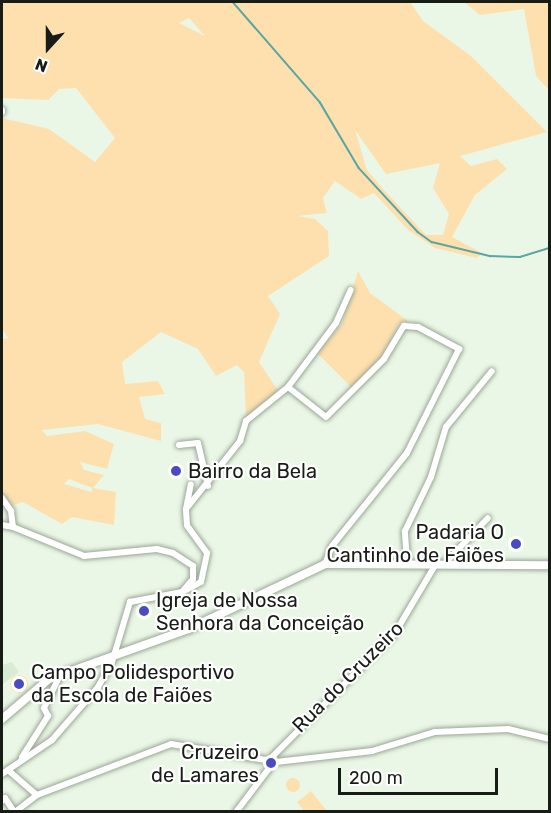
<!DOCTYPE html>
<meta charset="utf-8">
<style>
body{margin:0}
#map{position:relative;width:551px;height:813px;overflow:hidden;background:#ebf7e6;font-family:Rubik,sans-serif}
div>[style]{position:absolute}
.built>*{inset:0;background:#daebd4}
.green>*{inset:0;background:#fde0ae}
.round{border-radius:50%}
.stream>*{height:1.5px;margin:-0.75px;padding:0 0.75px;transform-origin:0.75px;border-radius:0.75px;background:#5aa6a3}
.roads{filter:drop-shadow(0 0 2px #9ba797) drop-shadow(0 0 2px #9ba797)}
.minor>*{height:6px;margin:-3px;padding:0 3px;transform-origin:3px;border-radius:3px;background:#fff}
.major>*{height:8px;margin:-4px;padding:0 4px;transform-origin:4px;border-radius:4px;background:#fff}
.dots>*{width:16px;height:16px;translate:-50% -50%;box-sizing:border-box;border:3px solid #fff;border-radius:50%}
span{translate:-50% -50%;white-space:nowrap;text-align:center;line-height:1.15;-webkit-text-stroke:4.5px #fff;paint-order:stroke}
.poi-label{font-size:20px;color:#181c16}
.left{translate:0 -50%;text-align:left}
.right{translate:-100% -50%;text-align:right}
.street-label{font-size:20px;color:#181c16}
.frame{position:absolute;inset:0;border:3px solid #181c16;pointer-events:none}
.north{position:absolute;left:18px;top:18px;width:60px;height:60px;-webkit-text-stroke:4px #fff;paint-order:stroke;rotate:201deg;font-size:16px;font-weight:700;line-height:24px;text-align:center;color:#181c16}
.north::after{content:'';display:block;margin:auto;width:21px;height:27px;background:#181c16;clip-path:polygon(50% 0,100% 100%,50% 72%,0 100%)}
.scale{position:absolute;left:338px;top:768px;width:160px;height:27px;box-sizing:border-box;border:3px solid #181c16;border-top:0;padding-left:8px;font-size:18px;line-height:21px;white-space:nowrap;color:#181c16;-webkit-text-stroke:4px #fff;paint-order:stroke}
</style>
<div id="map">
<div class="built">
<i style="clip-path:polygon(12px 662px,19px 672px,3px 684px,2px 665px)"></i>
</div>
<div class="green">
<i style="clip-path:polygon(evenodd,2px 2px,410px 2px,423px 21px,471px 56px,547px 132px,460px 156px,471px 166px,497px 159px,507px 169px,475px 195px,452px 237px,482px 253px,477px 258px,435px 248px,408px 230px,374px 193px,361px 199px,335px 181px,323px 198px,327px 213px,297px 216px,315px 219px,328px 231px,329px 256px,268px 296px,280px 314px,259px 362px,279px 392px,246px 419px,244px 372px,237px 365px,216px 376px,198px 349px,161px 332px,122px 362px,125px 384px,158px 381px,165px 394px,139px 397px,145px 419px,161px 423px,161px 441px,98px 424px,42px 430px,47px 436px,85px 431px,114px 444px,107px 469px,80px 462px,84px 470px,104px 475px,93px 488px,116px 492px,114px 525px,72px 517px,62px 524px,23px 502px,13px 505px,2px 493px,2px 339px,8px 338px,2px 328px,2px 118px,49px 129px,95px 162px,115px 138px,76px 88px,59px 89px,48px 100px,2px 98px,2px 2px,189px 18px,205px 36px,179px 23px,189px 18px,2px 2px,355px 130px,386px 174px,440px 163px,433px 188px,449px 214px,443px 235px,426px 235px,384px 190px,367px 170px,355px 130px,2px 2px,69px 479px,92px 488px,92px 492px,64px 484px,69px 479px)"></i>
<i style="clip-path:polygon(464px 2px,549px 2px,549px 90px,536px 76px,524px 9px,480px 15px)"></i>
<i style="clip-path:polygon(358px 271px,370px 293px,408px 321px,398px 325px,381px 359px,353px 389px,317px 353px,342px 324px)"></i>
<i class="round" style="left:10px;top:675px;width:18px;height:18px"></i>
<i class="round" style="left:286px;top:778px;width:14px;height:14px"></i>
<i style="clip-path:polygon(311px 791px,327px 811px,304px 811px,297px 802px)"></i>
</div>
<div class="stream">
<i style="left:233px;top:2px;width:133px;rotate:49deg"></i>
<i style="left:320px;top:102px;width:77px;rotate:59.4deg"></i>
<i style="left:359px;top:168px;width:87px;rotate:47.3deg"></i>
<i style="left:418px;top:232px;width:17px;rotate:36deg"></i>
<i style="left:432px;top:242px;width:60px;rotate:13.6deg"></i>
<i style="left:490px;top:256px;width:30px;rotate:2deg"></i>
<i style="left:520px;top:257px;width:31px;rotate:-17deg"></i>
</div>
<div class="roads">
<div class="minor">
<i style="left:2px;top:110px;width:2px;rotate:90deg"></i>
<i style="left:288px;top:387px;width:80px;rotate:-53.1deg"></i>
<i style="left:336px;top:323px;width:36px;rotate:-66deg"></i>
<i style="left:179px;top:445px;width:19px;rotate:-6deg"></i>
<i style="left:198px;top:443px;width:44px;rotate:76.9deg"></i>
<i style="left:2px;top:498px;width:16px;rotate:55deg"></i>
<i style="left:11px;top:511px;width:16px;rotate:83deg"></i>
<i style="left:13px;top:527px;width:77px;rotate:22.2deg"></i>
<i style="left:84px;top:556px;width:73px;rotate:-5.5deg"></i>
<i style="left:157px;top:549px;width:16px;rotate:14deg"></i>
<i style="left:173px;top:553px;width:24px;rotate:33deg"></i>
<i style="left:193px;top:566px;width:13px;rotate:90deg"></i>
<i style="left:193px;top:579px;width:16px;rotate:130deg"></i>
<i style="left:186px;top:509px;width:25px;rotate:-79deg"></i>
<i style="left:2px;top:525px;width:11px;rotate:10deg"></i>
<i style="left:447px;top:561px;width:59px;rotate:-46.4deg"></i>
<i style="left:407px;top:562px;width:31px;rotate:-94deg"></i>
<i style="left:405px;top:531px;width:60px;rotate:-64.3deg"></i>
<i style="left:431px;top:477px;width:52px;rotate:-73.3deg"></i>
<i style="left:446px;top:427px;width:72px;rotate:-50.6deg"></i>
<i style="left:22px;top:757px;width:49px;rotate:-57.6deg"></i>
<i style="left:48px;top:716px;width:9px;rotate:-117deg"></i>
<i style="left:44px;top:708px;width:37px;rotate:-64deg"></i>
<i style="left:272px;top:757px;width:175px;rotate:-45.2deg"></i>
<i style="left:395px;top:633px;width:82px;rotate:-59.4deg"></i>
<i style="left:276px;top:762px;width:97px;rotate:-6.5deg"></i>
<i style="left:372px;top:751px;width:66px;rotate:-16.8deg"></i>
<i style="left:435px;top:732px;width:73px;rotate:-2.4deg"></i>
<i style="left:508px;top:729px;width:43px;rotate:13.4deg"></i>
<i style="left:8px;top:770px;width:38px;rotate:41deg"></i>
<i style="left:2px;top:774px;width:60px;rotate:-34.2deg"></i>
<i style="left:52px;top:740px;width:70px;rotate:-49deg"></i>
<i style="left:98px;top:687px;width:29px;rotate:-61deg"></i>
<i style="left:112px;top:662px;width:63px;rotate:-73.3deg"></i>
<i style="left:130px;top:602px;width:53px;rotate:-10.9deg"></i>
<i style="left:182px;top:592px;width:21px;rotate:-28deg"></i>
<i style="left:201px;top:582px;width:30px;rotate:-78deg"></i>
<i style="left:207px;top:553px;width:34px;rotate:-126deg"></i>
<i style="left:187px;top:525px;width:16px;rotate:-94deg"></i>
<i style="left:186px;top:509px;width:87px;rotate:-51.5deg"></i>
<i style="left:240px;top:441px;width:21px;rotate:-73deg"></i>
<i style="left:246px;top:421px;width:54px;rotate:-39deg"></i>
<i style="left:288px;top:387px;width:48px;rotate:38.3deg"></i>
<i style="left:326px;top:417px;width:82px;rotate:-45deg"></i>
<i style="left:384px;top:359px;width:39px;rotate:-59deg"></i>
<i style="left:404px;top:326px;width:14px;rotate:4deg"></i>
<i style="left:418px;top:327px;width:47px;rotate:28.2deg"></i>
<i style="left:459px;top:349px;width:116px;rotate:116.6deg"></i>
<i style="left:407px;top:453px;width:119px;rotate:128.9deg"></i>
<i style="left:332px;top:546px;width:19px;rotate:111deg"></i>
<i style="left:2px;top:801px;width:4px;rotate:-45deg"></i>
<i style="left:5px;top:798px;width:17px;rotate:57deg"></i>
<i style="left:15px;top:812px;width:28px;rotate:-38deg"></i>
<i style="left:37px;top:795px;width:143px;rotate:-20.8deg"></i>
<i style="left:171px;top:744px;width:96px;rotate:9.6deg"></i>
<i style="left:236px;top:812px;width:56px;rotate:-52.9deg"></i>
</div>
<div class="major">
<i style="left:2px;top:719px;width:62px;rotate:-40.4deg"></i>
<i style="left:49px;top:679px;width:149px;rotate:-19.7deg"></i>
<i style="left:189px;top:629px;width:151px;rotate:-25.5deg"></i>
<i style="left:325px;top:564px;width:225px;rotate:0.3deg"></i>
</div>
</div>
<div class="dots">
<i style="left:176px;top:471px;background:#494bc1"></i>
<i style="left:516px;top:544px;background:#494bc1"></i>
<i style="left:144px;top:611px;background:#494bc1"></i>
<i style="left:19px;top:684px;background:#494bc1"></i>
<i style="left:271px;top:763px;background:#494bc1"></i>
</div>
<div class="poi-label">
<span class="left" style="left:188px;top:471px">Bairro da Bela</span>
<span class="right" style="left:504px;top:544px">Padaria O<br>Cantinho de Faiões</span>
<span class="left" style="left:156px;top:612px">Igreja de Nossa<br>Senhora da Conceição</span>
<span class="left" style="left:31px;top:684px">Campo Polidesportivo<br>da Escola de Faiões</span>
<span class="right" style="left:259px;top:764px">Cruzeiro<br>de Lamares</span>
</div>
<div class="street-label">
<span style="left:348px;top:677px;rotate:-45deg">Rua do Cruzeiro</span>
</div>
<div class="frame"></div>
<div class="north">N</div>
<div class="scale">200 m</div>
</div>
